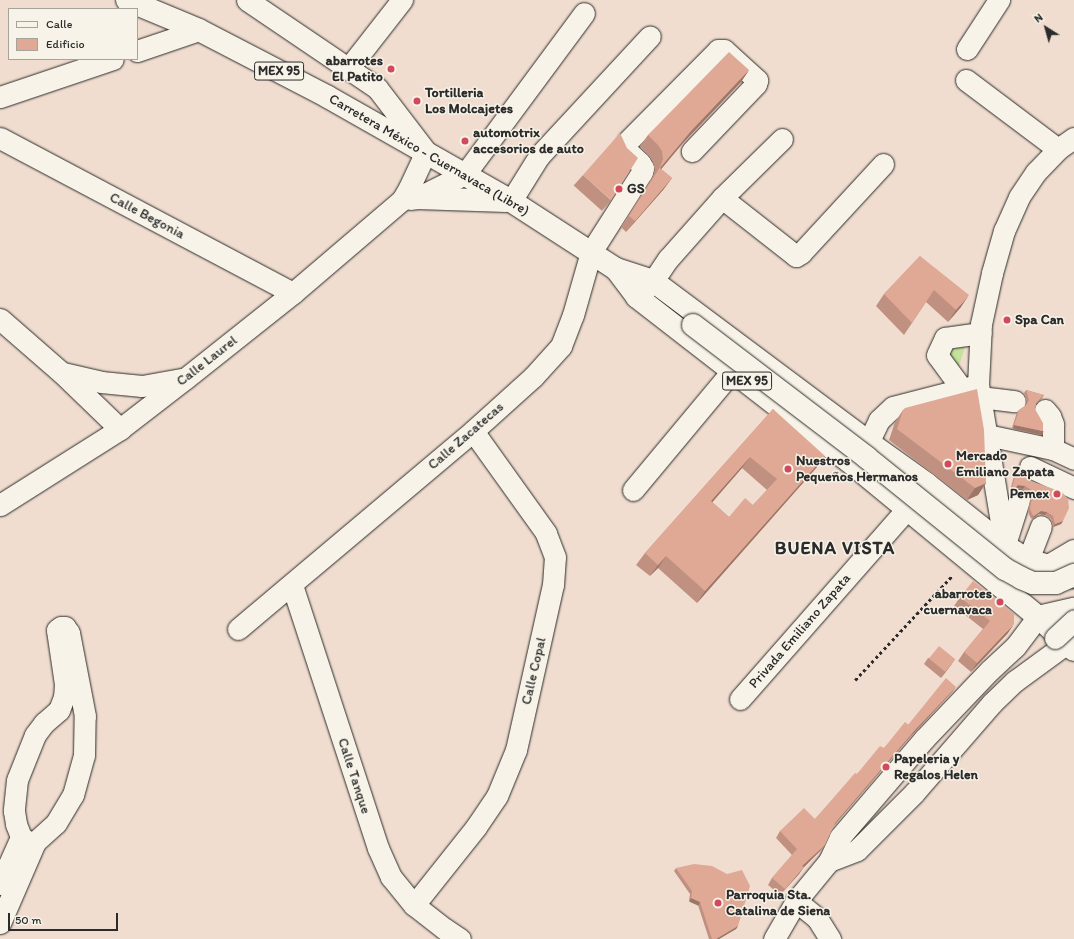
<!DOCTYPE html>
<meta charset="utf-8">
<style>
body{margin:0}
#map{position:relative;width:1074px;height:939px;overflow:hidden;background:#f0ddcf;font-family:Itim,sans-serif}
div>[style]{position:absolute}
.green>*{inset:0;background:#c4e29a}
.path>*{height:2.5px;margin-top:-1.25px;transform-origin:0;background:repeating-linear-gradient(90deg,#2b2b2b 0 3px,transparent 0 6px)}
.roads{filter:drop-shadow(0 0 1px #2b2b2b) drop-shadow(0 0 1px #2b2b2b)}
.minor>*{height:21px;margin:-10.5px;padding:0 10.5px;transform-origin:10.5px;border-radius:10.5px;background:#f7f3e8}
.major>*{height:22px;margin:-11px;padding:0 11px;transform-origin:11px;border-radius:11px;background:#f7f3e8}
.bridges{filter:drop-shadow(0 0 1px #2b2b2b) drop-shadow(0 0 1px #2b2b2b)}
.minor-bridge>*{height:21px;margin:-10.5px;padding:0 10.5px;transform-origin:10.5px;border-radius:10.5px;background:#f7f3e8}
.major-bridge>*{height:22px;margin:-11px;padding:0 11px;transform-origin:11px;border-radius:11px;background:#f7f3e8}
.wall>*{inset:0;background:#c09180;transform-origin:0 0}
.shaded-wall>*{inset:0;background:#9c7668;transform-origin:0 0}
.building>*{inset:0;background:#dfa995;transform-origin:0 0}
.dots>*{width:11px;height:11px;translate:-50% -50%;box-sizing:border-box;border:2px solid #f7f3e8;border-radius:50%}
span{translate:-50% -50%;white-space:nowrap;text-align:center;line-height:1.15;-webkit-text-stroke:3px #f7f3e8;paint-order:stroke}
.shield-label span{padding:1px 3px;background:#f7f3e8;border:1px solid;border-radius:3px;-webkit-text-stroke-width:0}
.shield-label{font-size:13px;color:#2b2b2b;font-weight:700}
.poi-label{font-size:14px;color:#2b2b2b;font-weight:700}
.right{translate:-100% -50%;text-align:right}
.left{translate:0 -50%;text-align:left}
.street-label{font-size:14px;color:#2b2b2b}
.district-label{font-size:18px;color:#2b2b2b;font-weight:700;letter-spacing:1px}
.legend{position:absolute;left:8px;top:8px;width:130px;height:52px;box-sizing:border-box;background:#f7f3e8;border:1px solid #a5a39c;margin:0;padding:5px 7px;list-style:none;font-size:12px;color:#2b2b2b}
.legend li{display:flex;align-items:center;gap:8px;height:20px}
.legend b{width:20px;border:1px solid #a5a39c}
.north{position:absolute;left:1026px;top:8px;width:40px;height:40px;-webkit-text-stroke:3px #f7f3e8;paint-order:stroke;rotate:323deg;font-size:11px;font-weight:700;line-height:16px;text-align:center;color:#2b2b2b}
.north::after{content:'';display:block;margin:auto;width:14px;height:18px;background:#2b2b2b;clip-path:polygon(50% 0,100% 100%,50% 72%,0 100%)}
.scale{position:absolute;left:8px;top:913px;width:110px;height:18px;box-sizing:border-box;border:2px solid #2b2b2b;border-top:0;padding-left:5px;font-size:12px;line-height:14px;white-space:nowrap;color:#2b2b2b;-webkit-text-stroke:3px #f7f3e8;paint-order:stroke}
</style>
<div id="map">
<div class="green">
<i style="clip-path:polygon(954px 343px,966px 343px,957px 373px,946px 352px)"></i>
</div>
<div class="path">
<i style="left:855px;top:680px;width:142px;rotate:-47deg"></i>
</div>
<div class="roads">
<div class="minor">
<i style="left:967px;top:49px;width:59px;rotate:-56.9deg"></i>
<i style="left:137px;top:51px;width:65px;rotate:-18.7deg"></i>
<i style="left:348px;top:69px;width:88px;rotate:-52deg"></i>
<i style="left:966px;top:80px;width:115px;rotate:36.9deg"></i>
<i style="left:0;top:97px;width:119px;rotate:-18.6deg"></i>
<i style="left:0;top:138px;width:331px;rotate:27.9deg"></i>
<i style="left:722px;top:198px;width:94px;rotate:38.1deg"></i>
<i style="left:796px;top:256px;width:6px;rotate:-31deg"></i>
<i style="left:801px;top:253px;width:121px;rotate:-47.3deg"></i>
<i style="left:411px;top:199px;width:6px;rotate:-9deg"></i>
<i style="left:417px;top:198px;width:54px;rotate:-26.6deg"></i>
<i style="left:465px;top:174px;width:200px;rotate:-53.5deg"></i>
<i style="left:511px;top:201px;width:53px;rotate:-58.1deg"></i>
<i style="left:539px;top:156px;width:163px;rotate:-47.2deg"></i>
<i style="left:641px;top:293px;width:17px;rotate:-45deg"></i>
<i style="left:653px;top:281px;width:27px;rotate:-56deg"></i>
<i style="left:668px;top:259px;width:81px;rotate:-48.5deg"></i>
<i style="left:722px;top:198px;width:84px;rotate:-44.5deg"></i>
<i style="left:0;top:319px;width:82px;rotate:41.1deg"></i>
<i style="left:62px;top:373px;width:81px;rotate:44deg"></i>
<i style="left:63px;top:373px;width:39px;rotate:13deg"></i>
<i style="left:101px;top:382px;width:41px;rotate:5.6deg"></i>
<i style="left:142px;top:386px;width:41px;rotate:-9.9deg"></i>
<i style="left:962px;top:389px;width:42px;rotate:-126.3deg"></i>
<i style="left:937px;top:355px;width:19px;rotate:-65deg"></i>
<i style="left:945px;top:338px;width:36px;rotate:-8deg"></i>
<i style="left:980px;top:397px;width:35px;rotate:7deg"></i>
<i style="left:1045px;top:410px;width:8px;rotate:50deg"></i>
<i style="left:1050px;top:416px;width:9px;rotate:69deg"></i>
<i style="left:1053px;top:424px;width:25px;rotate:90deg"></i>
<i style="left:987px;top:435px;width:67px;rotate:12deg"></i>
<i style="left:1053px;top:449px;width:23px;rotate:25deg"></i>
<i style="left:861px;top:458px;width:42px;rotate:-64.7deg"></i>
<i style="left:879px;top:420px;width:19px;rotate:-43deg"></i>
<i style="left:893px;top:407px;width:88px;rotate:-14.5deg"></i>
<i style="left:1030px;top:467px;width:49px;rotate:25.5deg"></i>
<i style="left:633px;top:490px;width:156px;rotate:-50.2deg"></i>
<i style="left:0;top:505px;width:142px;rotate:-32.3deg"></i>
<i style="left:120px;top:429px;width:83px;rotate:-37.7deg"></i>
<i style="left:186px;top:378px;width:137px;rotate:-38.5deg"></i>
<i style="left:293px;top:293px;width:143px;rotate:-40.5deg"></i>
<i style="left:402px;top:200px;width:14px;rotate:-60deg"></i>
<i style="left:409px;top:188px;width:40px;rotate:-65deg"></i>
<i style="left:426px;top:152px;width:81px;rotate:-127.4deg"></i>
<i style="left:377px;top:88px;width:157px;rotate:-145.9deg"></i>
<i style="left:1006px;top:541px;width:43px;rotate:-72.4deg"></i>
<i style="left:1005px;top:546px;width:163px;rotate:-99.5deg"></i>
<i style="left:978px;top:385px;width:61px;rotate:-87.2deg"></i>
<i style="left:981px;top:324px;width:52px;rotate:-77.8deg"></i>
<i style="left:992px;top:273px;width:44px;rotate:-74.1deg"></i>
<i style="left:1004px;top:231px;width:37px;rotate:-66deg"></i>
<i style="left:1019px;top:197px;width:30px;rotate:-56deg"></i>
<i style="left:1036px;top:172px;width:32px;rotate:-46deg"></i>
<i style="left:1058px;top:149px;width:19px;rotate:-35deg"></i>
<i style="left:1028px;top:560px;width:36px;rotate:-69deg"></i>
<i style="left:292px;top:585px;width:277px;rotate:71.9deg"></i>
<i style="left:378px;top:848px;width:32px;rotate:66deg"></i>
<i style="left:391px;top:877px;width:36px;rotate:51deg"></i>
<i style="left:414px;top:905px;width:39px;rotate:38deg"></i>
<i style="left:445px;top:929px;width:18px;rotate:34deg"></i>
<i style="left:238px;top:629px;width:307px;rotate:-40.1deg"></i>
<i style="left:473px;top:431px;width:81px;rotate:-42deg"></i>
<i style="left:533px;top:377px;width:42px;rotate:-47.9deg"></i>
<i style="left:561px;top:346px;width:33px;rotate:-69deg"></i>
<i style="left:573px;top:315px;width:66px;rotate:-74.1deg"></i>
<i style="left:591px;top:252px;width:95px;rotate:-57.5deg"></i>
<i style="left:642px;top:172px;width:4px;rotate:-76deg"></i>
<i style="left:643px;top:168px;width:6px;rotate:-121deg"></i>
<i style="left:640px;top:163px;width:18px;rotate:-137deg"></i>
<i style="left:627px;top:151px;width:4px;rotate:-104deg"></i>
<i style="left:626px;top:147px;width:6px;rotate:-72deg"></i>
<i style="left:628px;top:141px;width:128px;rotate:-45.3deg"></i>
<i style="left:718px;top:50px;width:6px"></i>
<i style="left:724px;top:50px;width:45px;rotate:42.3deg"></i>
<i style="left:757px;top:80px;width:4px;rotate:104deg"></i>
<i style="left:756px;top:84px;width:93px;rotate:133.7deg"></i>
<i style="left:740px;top:699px;width:253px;rotate:-48.7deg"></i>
<i style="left:829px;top:861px;width:30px;rotate:-21deg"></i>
<i style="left:857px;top:850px;width:81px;rotate:-45deg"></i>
<i style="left:914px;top:793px;width:119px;rotate:-49.1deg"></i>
<i style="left:992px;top:703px;width:32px;rotate:-44deg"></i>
<i style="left:1015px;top:681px;width:64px;rotate:-36.2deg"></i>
<i style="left:0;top:884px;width:51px;rotate:-65.9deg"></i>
<i style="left:796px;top:901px;width:27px;rotate:39deg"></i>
<i style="left:817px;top:918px;width:25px;rotate:58deg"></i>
<i style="left:414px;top:905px;width:100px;rotate:-51.5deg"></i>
<i style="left:476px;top:827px;width:37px;rotate:-56deg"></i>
<i style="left:497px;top:796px;width:50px;rotate:-67.6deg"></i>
<i style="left:516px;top:750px;width:169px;rotate:-77.4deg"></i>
<i style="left:553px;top:585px;width:28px;rotate:-86deg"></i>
<i style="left:555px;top:557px;width:26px;rotate:-111deg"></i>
<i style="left:546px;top:533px;width:125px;rotate:-125.6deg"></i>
<i style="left:0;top:923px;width:88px;rotate:-66.6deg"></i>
<i style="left:35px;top:842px;width:28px;rotate:-42deg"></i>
<i style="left:56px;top:823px;width:33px;rotate:-59deg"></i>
<i style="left:73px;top:795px;width:41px;rotate:-74.6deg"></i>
<i style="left:84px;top:755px;width:39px;rotate:-89deg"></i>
<i style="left:85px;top:716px;width:85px;rotate:-100.9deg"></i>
<i style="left:69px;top:633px;width:7px;rotate:-124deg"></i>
<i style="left:65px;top:627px;width:4px;rotate:180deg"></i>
<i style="left:61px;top:627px;width:5px;rotate:143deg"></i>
<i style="left:57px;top:630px;width:55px;rotate:81.6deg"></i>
<i style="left:65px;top:684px;width:13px;rotate:94deg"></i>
<i style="left:64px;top:697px;width:14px;rotate:111deg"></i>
<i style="left:59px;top:710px;width:20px;rotate:139deg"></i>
<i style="left:44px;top:723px;width:15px;rotate:127deg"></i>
<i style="left:35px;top:735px;width:48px;rotate:111.8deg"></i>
<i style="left:17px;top:780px;width:31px;rotate:96deg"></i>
<i style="left:14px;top:811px;width:13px;rotate:81deg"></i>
<i style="left:16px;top:824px;width:14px;rotate:69deg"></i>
<i style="left:21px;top:837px;width:11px;rotate:34deg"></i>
<i style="left:30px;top:843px;width:5px;rotate:-11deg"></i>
<i style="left:774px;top:939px;width:44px;rotate:-59.9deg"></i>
<i style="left:796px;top:901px;width:52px;rotate:-50.5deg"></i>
<i style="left:829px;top:861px;width:26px;rotate:-65deg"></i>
<i style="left:840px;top:837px;width:129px;rotate:-49.4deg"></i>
<i style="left:924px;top:739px;width:95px;rotate:-46.3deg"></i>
<i style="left:990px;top:670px;width:34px;rotate:-43deg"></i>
<i style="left:1015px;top:647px;width:38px;rotate:-53deg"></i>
</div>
<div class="major">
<i style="left:127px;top:0;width:78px;rotate:22.6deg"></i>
<i style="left:199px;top:30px;width:145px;rotate:27.4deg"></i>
<i style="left:328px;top:97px;width:210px;rotate:29.6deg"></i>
<i style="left:511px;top:201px;width:125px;rotate:32.9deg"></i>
<i style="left:616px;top:269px;width:39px;rotate:18deg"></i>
<i style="left:653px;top:281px;width:269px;rotate:36.8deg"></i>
<i style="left:868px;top:442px;width:72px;rotate:35.4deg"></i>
<i style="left:927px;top:484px;width:100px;rotate:38.5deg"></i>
<i style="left:1005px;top:546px;width:27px;rotate:31deg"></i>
<i style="left:1028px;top:560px;width:22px;rotate:16deg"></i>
<i style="left:1049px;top:566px;width:27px;rotate:24deg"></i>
<i style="left:417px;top:198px;width:89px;rotate:1.9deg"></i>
<i style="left:616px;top:269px;width:35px;rotate:53deg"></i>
<i style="left:637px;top:297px;width:277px;rotate:37.8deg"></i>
<i style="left:856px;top:467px;width:236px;rotate:39.5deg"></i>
<i style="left:1038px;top:617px;width:49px;rotate:42.5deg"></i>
<i style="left:1049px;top:566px;width:29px;rotate:-31deg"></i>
<i style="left:1038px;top:617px;width:37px;rotate:-13deg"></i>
</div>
</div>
<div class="bridges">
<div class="minor-bridge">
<i style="left:1055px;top:638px;width:26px;rotate:-43deg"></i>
</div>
<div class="major-bridge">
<i style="left:693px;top:325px;width:218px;rotate:37.3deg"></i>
<i style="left:866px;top:457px;width:179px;rotate:38.9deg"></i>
<i style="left:1005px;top:569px;width:18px;rotate:29deg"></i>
<i style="left:1021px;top:578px;width:13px;rotate:23deg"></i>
<i style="left:1033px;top:583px;width:23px"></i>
<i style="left:1056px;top:583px;width:20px;rotate:-24deg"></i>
</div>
</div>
<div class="wall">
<i style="clip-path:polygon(749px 70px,741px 82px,683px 143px,661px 169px,672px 178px,663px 190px,626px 232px,621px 227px,652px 178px,655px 171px,653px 162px,650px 157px,640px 146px,648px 135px)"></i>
<i style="left:583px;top:175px;width:38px;height:14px;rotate:42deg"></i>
<i style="clip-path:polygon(920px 256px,961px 307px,948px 322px,926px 302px,904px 335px,876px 306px,884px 294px)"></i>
<i style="clip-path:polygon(1026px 390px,1044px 395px,1042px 398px,1036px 404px,1035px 409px,1041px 434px,1012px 428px,1017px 412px,1019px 410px,1025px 406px,1027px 403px,1024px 393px)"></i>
<i style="clip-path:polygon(evenodd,773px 409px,817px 467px,697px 603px,658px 568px,650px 576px,636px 565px,645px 553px,773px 409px,742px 468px,767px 490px,753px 505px,729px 517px,712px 502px,742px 468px)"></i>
<i style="clip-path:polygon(903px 410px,986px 483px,978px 495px,967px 500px,889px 440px,895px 422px)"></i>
<i style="clip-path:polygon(1018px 465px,1028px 480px,1063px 521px,1061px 524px,1053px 527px,1051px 519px,1045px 515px,1039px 514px,1032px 519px,1030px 517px,1028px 511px,1031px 497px,1028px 492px,1023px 489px,1016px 488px,1009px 495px,1016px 468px)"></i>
<i style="clip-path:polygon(960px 597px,1008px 633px,971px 672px,958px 661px,964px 652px,983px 629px,954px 606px)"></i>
<i style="clip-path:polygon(928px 658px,955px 659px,941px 678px,924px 664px)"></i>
<i style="clip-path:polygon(956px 687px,952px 692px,910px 737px,834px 825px,820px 851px,804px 867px,799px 874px,780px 895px,768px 885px,772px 878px,792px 855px,776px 838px,780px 831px,815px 819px,857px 774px,908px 725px)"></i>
<i style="clip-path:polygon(676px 868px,738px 926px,736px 929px,719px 939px,709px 939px,698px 905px,689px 901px,690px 894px,674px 871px)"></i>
</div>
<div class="shaded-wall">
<i style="clip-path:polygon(749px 70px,741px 82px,683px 143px,652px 180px,660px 168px,691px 131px)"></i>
<i style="clip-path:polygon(672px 178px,663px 190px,626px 232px,635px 221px)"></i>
<i style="clip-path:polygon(969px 295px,961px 307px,948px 322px,956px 310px)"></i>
<i style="clip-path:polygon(1044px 395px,1042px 398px,1034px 406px,1036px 403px)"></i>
<i style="left:1014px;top:425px;width:30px;height:4px;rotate:12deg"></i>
<i style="clip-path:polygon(825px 456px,817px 467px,697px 603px,705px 591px)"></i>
<i style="clip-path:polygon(750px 457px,742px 468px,703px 513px,711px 501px)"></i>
<i style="clip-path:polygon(986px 483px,978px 495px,967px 500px,975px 488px)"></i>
<i style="clip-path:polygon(1018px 485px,1025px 486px,1023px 489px,1016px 488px,1009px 495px,1011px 492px)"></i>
<i style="clip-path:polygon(1041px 511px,1047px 512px,1045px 515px,1039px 514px,1032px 519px,1034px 516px)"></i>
<i style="clip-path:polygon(1063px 521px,1061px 524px,1053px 527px,1055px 524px)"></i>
<i style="clip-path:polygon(666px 556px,658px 568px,650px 576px,658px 565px)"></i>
<i style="clip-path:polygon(1014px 624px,1008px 633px,971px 672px,977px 663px)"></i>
<i style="clip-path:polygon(955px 659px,951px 665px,941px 678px,945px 672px)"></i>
<i style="clip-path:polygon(956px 687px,952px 692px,910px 737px,914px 731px)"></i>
<i style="clip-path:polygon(915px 730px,910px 737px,831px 829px,835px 823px)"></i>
<i style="clip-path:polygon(825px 845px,820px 851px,798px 873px,802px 866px)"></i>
<i style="clip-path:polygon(804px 867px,799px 874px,780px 895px,785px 889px)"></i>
<i style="left:691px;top:898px;width:10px;height:4px;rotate:24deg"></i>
<i style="clip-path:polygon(738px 926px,736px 929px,719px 939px,716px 939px)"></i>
</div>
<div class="building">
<i style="clip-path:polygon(729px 52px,749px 70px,691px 131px,660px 168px,672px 178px,635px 221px,629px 216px,660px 167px,663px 159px,662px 151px,658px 145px,648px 135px)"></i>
<i style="clip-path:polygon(620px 133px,627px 148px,638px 158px,611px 200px,583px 175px)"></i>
<i style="clip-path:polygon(920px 256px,969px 295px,956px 310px,934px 290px,912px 323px,884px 294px)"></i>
<i style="clip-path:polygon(977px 389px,984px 430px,986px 483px,975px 488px,897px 429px,903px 410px,905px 408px)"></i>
<i style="clip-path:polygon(1026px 390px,1044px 395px,1036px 403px,1035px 409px,1043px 423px,1043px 431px,1014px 425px,1019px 410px,1026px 405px,1029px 400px)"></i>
<i style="clip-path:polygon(evenodd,773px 409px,825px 456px,705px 591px,666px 556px,658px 565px,645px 553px,773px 409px,750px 457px,777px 479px,753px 505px,745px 498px,729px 517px,711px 501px,750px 457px)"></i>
<i style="clip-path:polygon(1018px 465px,1029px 476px,1028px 480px,1062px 492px,1068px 499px,1069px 508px,1063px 521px,1055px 524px,1053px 516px,1047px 512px,1041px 511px,1034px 516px,1032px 514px,1030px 508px,1033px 494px,1030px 489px,1025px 486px,1018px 485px,1011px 492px)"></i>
<i style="clip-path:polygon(973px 581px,1014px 614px,1014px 624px,977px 663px,964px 652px,990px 621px,960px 597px)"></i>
<i style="left:939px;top:646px;width:21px;height:16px;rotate:39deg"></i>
<i style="clip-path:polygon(946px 678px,956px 687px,914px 731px,908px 725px)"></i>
<i style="clip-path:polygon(905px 722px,915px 730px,835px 823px,825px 845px,802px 866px,804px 867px,785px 889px,772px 878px,797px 849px,780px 831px,804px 808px,815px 819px,855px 773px,857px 774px,880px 746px,884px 748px)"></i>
<i style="clip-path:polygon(694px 864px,712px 866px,727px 874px,742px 870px,750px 886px,738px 926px,716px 939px,712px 939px,700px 902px,691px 898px,692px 891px,676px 868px)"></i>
</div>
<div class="dots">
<i style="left:391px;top:69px;background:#d1495b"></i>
<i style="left:417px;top:101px;background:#d1495b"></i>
<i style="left:465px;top:141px;background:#d1495b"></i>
<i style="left:619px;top:189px;background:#d1495b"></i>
<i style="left:1007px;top:320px;background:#d1495b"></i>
<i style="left:948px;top:464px;background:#d1495b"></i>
<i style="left:788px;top:469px;background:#d1495b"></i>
<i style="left:1057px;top:494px;background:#d1495b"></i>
<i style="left:1000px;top:602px;background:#d1495b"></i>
<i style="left:886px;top:767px;background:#d1495b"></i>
<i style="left:718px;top:903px;background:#d1495b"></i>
</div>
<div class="shield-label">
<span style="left:279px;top:71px">MEX 95</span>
<span style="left:747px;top:381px">MEX 95</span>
</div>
<div class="poi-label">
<span class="right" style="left:383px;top:69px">abarrotes<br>El Patito</span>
<span class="left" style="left:425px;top:101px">Tortilleria<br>Los Molcajetes</span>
<span class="left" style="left:473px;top:141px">automotrix<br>accesorios de auto</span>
<span class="left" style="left:627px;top:189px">GS</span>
<span class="left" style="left:1015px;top:320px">Spa Can</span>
<span class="left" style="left:956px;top:464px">Mercado<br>Emiliano Zapata</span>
<span class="left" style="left:796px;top:469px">Nuestros<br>Pequeños Hermanos</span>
<span class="right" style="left:1049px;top:494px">Pemex</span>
<span class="right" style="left:992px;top:602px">abarrotes<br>cuernavaca</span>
<span class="left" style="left:894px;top:767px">Papeleria y<br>Regalos Helen</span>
<span class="left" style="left:726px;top:903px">Parroquia Sta.<br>Catalina de Siena</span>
</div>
<div class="street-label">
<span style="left:429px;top:155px;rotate:30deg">Carretera México - Cuernavaca (Libre)</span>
<span style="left:147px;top:216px;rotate:28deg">Calle Begonia</span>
<span style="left:207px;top:361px;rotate:-38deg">Calle Laurel</span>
<span style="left:466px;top:436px;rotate:-41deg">Calle Zacatecas</span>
<span style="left:800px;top:631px;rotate:-49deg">Privada Emiliano Zapata</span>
<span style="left:534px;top:671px;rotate:-77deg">Calle Copal</span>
<span style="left:354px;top:776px;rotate:72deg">Calle Tanque</span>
</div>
<div class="district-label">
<span style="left:835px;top:548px">BUENA VISTA</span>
</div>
<ul class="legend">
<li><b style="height:5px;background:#f7f3e8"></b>Calle</li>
<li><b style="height:11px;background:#dfa995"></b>Edificio</li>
</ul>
<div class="north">N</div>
<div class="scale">50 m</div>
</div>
